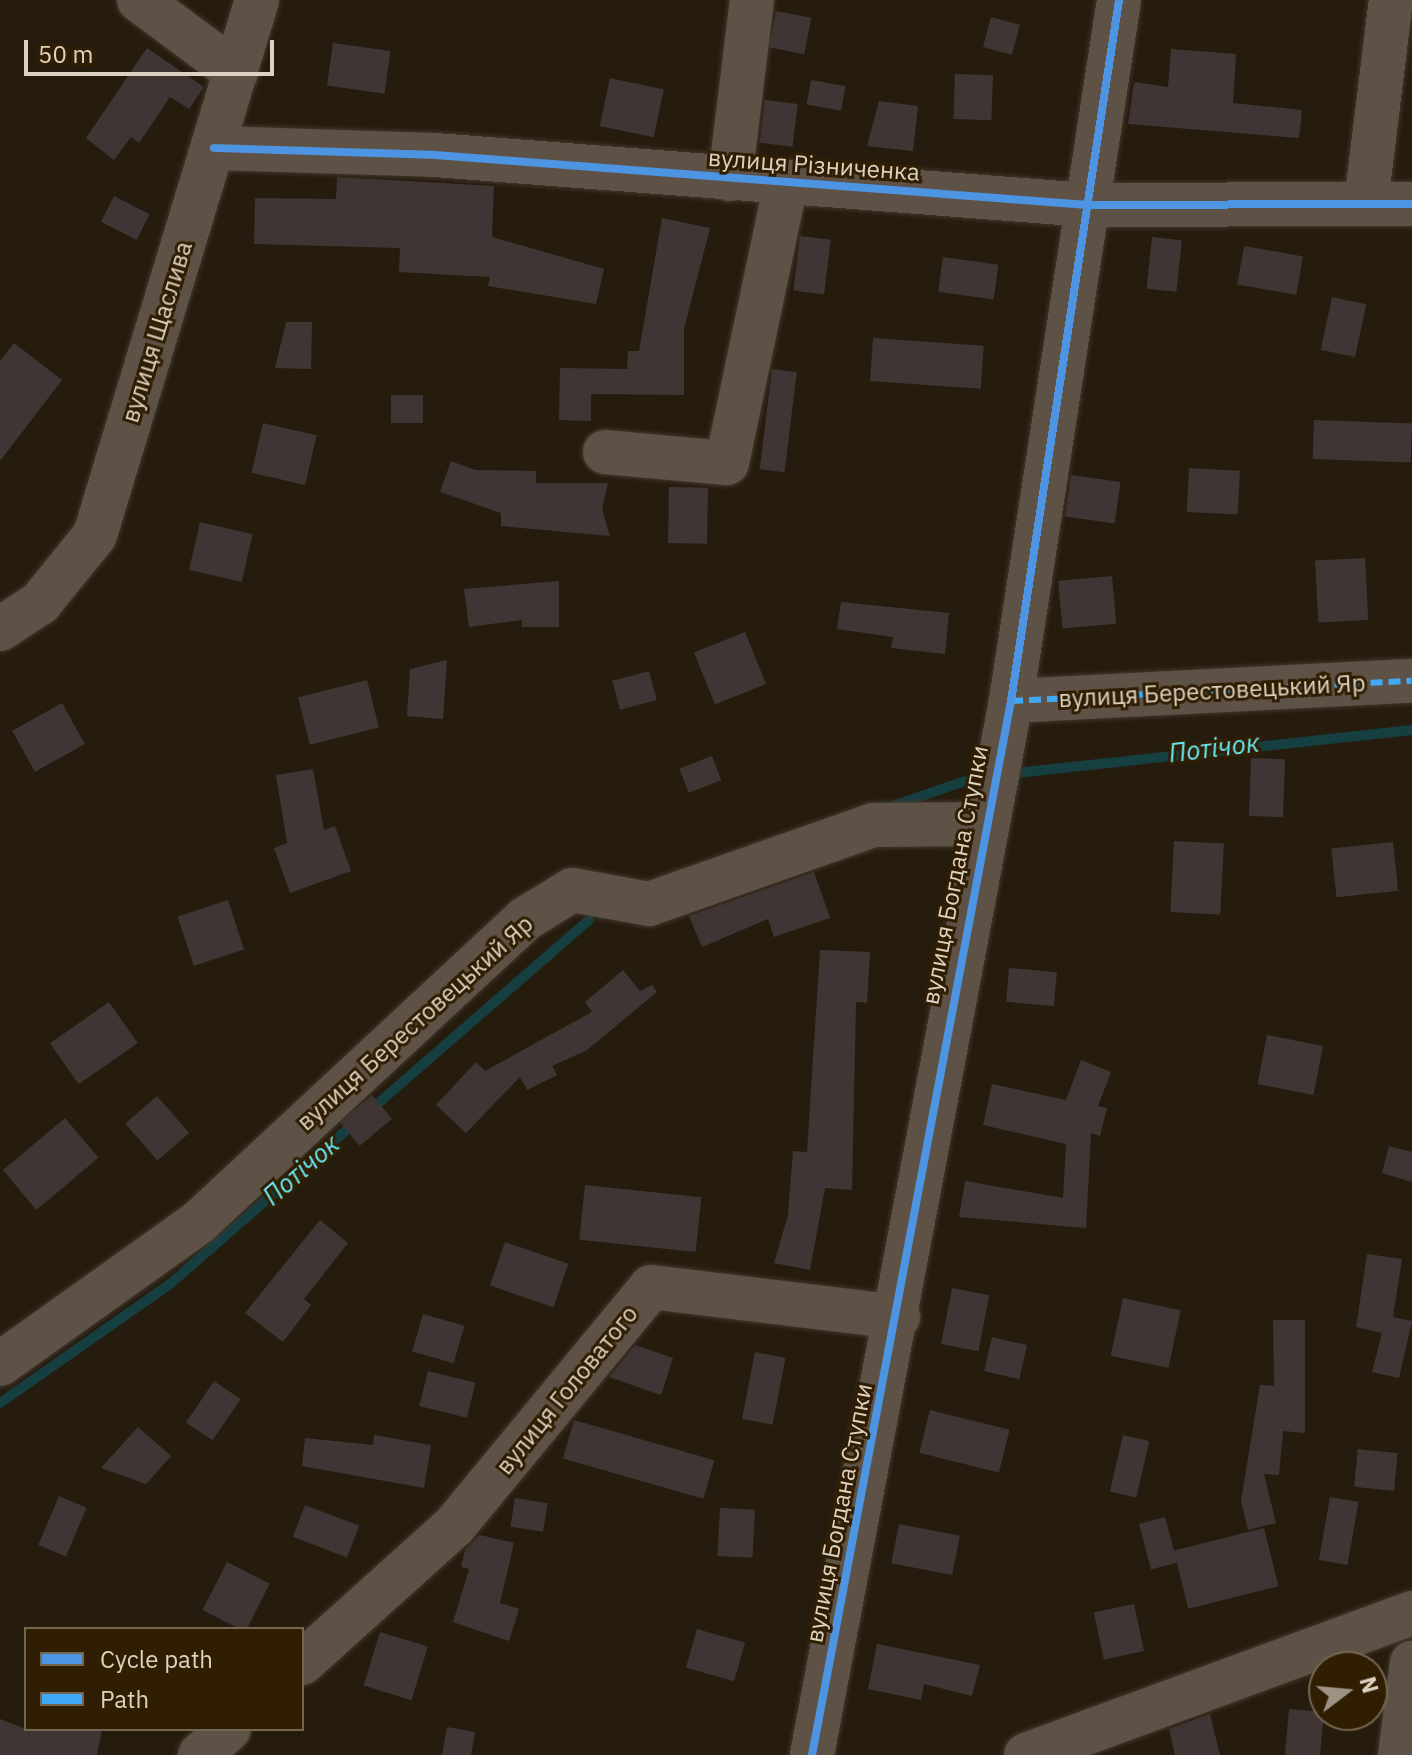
<!DOCTYPE html>
<meta charset="utf-8">
<style>
body{margin:0}
#map{position:relative;width:1412px;height:1755px;overflow:hidden;background:#261c0e;font-family:"IBM Plex Sans",sans-serif}
div>[style]{position:absolute}
.stream>*{height:10px;margin:-5px;padding:0 5px;transform-origin:5px;border-radius:5px;background:#163f42}
.building>*{inset:0;background:#403535;transform-origin:0 0}
.roads{filter:drop-shadow(0 0 2px #41382c) drop-shadow(0 0 2px #41382c)}
.minor>*{height:44px;margin:-22px;padding:0 22px;transform-origin:22px;border-radius:22px;background:#5e5246}
.quiet>*{height:6px;margin-top:-3px;transform-origin:0;background:repeating-linear-gradient(90deg,#3fa9f5 0 12px,transparent 0 18px)}
.cycleway>*{height:8px;margin:-4px;padding:0 4px;transform-origin:4px;border-radius:4px;background:#4d94e3}
span{translate:-50% -50%;white-space:nowrap;text-align:center;line-height:1.15;-webkit-text-stroke:6px #301e03;paint-order:stroke}
.street-label{font-size:24px;color:#ddd2c2}
.water-label{font-size:26px;color:#67e7f1;font-style:italic}
.legend{position:absolute;left:24px;top:1627px;width:280px;height:104px;box-sizing:border-box;background:#301e03;border:2px solid #75664f;margin:0;padding:10px 14px;list-style:none;font-size:24px;color:#ddd2c2}
.legend li{display:flex;align-items:center;gap:16px;height:40px}
.legend b{width:40px;border:2px solid #75664f}
.north{position:absolute;left:1308px;top:1651px;width:80px;height:80px;box-sizing:border-box;background:#301e03;border:2px solid #75664f;border-radius:50%;rotate:74deg;font-size:22px;font-weight:700;line-height:32px;text-align:center;color:#ddd2c2}
.north::after{content:'';display:block;margin:auto;width:28px;height:36px;background:#9d9283;clip-path:polygon(50% 0,100% 100%,50% 72%,0 100%)}
.scale{position:absolute;left:24px;top:40px;width:250px;height:36px;box-sizing:border-box;border:4px solid #ddd2c2;border-top:0;padding-left:10px;font-size:24px;line-height:28px;white-space:nowrap;color:#ddd2c2;-webkit-text-stroke:6px #301e03;paint-order:stroke}
</style>
<div id="map">
<div class="stream">
<i style="left:1016px;top:773px;width:398px;rotate:-6.2deg"></i>
<i style="left:890px;top:807px;width:79px;rotate:-19.1deg"></i>
<i style="left:368px;top:1112px;width:293px;rotate:-41deg"></i>
<i style="left:0;top:1403px;width:208px;rotate:-35deg"></i>
<i style="left:170px;top:1284px;width:247px;rotate:-41.1deg"></i>
</div>
<div class="building">
<i style="left:776px;top:11px;width:36px;height:37px;rotate:11deg"></i>
<i style="left:991px;top:17px;width:30px;height:31px;rotate:15deg"></i>
<i style="left:333px;top:43px;width:58px;height:43px;rotate:8deg"></i>
<i style="clip-path:polygon(147px 48px,204px 87px,189px 109px,170px 97px,139px 143px,131px 137px,114px 160px,86px 138px)"></i>
<i style="clip-path:polygon(1171px 49px,1236px 54px,1233px 103px,1302px 110px,1299px 138px,1128px 124px,1134px 82px,1168px 87px)"></i>
<i style="left:955px;top:74px;width:38px;height:45px;rotate:2deg"></i>
<i style="left:610px;top:78px;width:55px;height:49px;rotate:12deg"></i>
<i style="left:811px;top:80px;width:35px;height:25px;rotate:10deg"></i>
<i style="left:765px;top:100px;width:33px;height:43px;rotate:7deg"></i>
<i style="clip-path:polygon(879px 101px,918px 106px,913px 151px,867px 146px)"></i>
<i style="clip-path:polygon(337px 177px,494px 186px,492px 237px,604px 269px,596px 304px,488px 286px,490px 277px,399px 272px,400px 248px,254px 244px,255px 198px,336px 199px)"></i>
<i style="left:114px;top:196px;width:40px;height:29px;rotate:27deg"></i>
<i style="clip-path:polygon(662px 218px,710px 228px,684px 329px,684px 395px,591px 394px,591px 421px,559px 420px,560px 368px,627px 369px,628px 351px,639px 351px)"></i>
<i style="left:800px;top:236px;width:31px;height:55px;rotate:7deg"></i>
<i style="left:1152px;top:237px;width:30px;height:52px;rotate:6deg"></i>
<i style="left:1244px;top:246px;width:60px;height:39px;rotate:10deg"></i>
<i style="left:943px;top:257px;width:56px;height:35px;rotate:8deg"></i>
<i style="left:1332px;top:297px;width:35px;height:54px;rotate:12deg"></i>
<i style="clip-path:polygon(286px 322px,312px 322px,311px 369px,275px 368px)"></i>
<i style="left:873px;top:338px;width:111px;height:43px;rotate:4deg"></i>
<i style="clip-path:polygon(14px 343px,62px 380px,0 461px,0 361px)"></i>
<i style="left:772px;top:369px;width:25px;height:101px;rotate:7deg"></i>
<i style="left:391px;top:395px;width:32px;height:28px"></i>
<i style="left:1314px;top:420px;width:98px;height:39px;rotate:2deg"></i>
<i style="left:263px;top:423px;width:55px;height:51px;rotate:13deg"></i>
<i style="clip-path:polygon(451px 461px,475px 470px,536px 471px,536px 483px,608px 483px,602px 509px,610px 536px,501px 526px,501px 513px,440px 492px)"></i>
<i style="left:1189px;top:468px;width:51px;height:44px;rotate:3deg"></i>
<i style="left:1071px;top:475px;width:50px;height:42px;rotate:8deg"></i>
<i style="left:669px;top:487px;width:39px;height:56px;rotate:1deg"></i>
<i style="left:200px;top:522px;width:54px;height:49px;rotate:13deg"></i>
<i style="left:1365px;top:558px;width:62px;height:50px;rotate:87deg"></i>
<i style="left:1112px;top:576px;width:48px;height:54px;rotate:85deg"></i>
<i style="clip-path:polygon(559px 581px,559px 627px,522px 627px,522px 620px,469px 627px,464px 589px)"></i>
<i style="clip-path:polygon(841px 602px,949px 613px,945px 654px,891px 648px,893px 637px,837px 629px)"></i>
<i style="left:745px;top:632px;width:56px;height:55px;rotate:68deg"></i>
<i style="clip-path:polygon(447px 660px,443px 719px,407px 716px,410px 669px)"></i>
<i style="left:649px;top:671px;width:30px;height:38px;rotate:75deg"></i>
<i style="left:367px;top:680px;width:49px;height:71px;rotate:76deg"></i>
<i style="left:62px;top:703px;width:47px;height:57px;rotate:61deg"></i>
<i style="left:712px;top:756px;width:26px;height:35px;rotate:69deg"></i>
<i style="left:1251px;top:758px;width:34px;height:58px;rotate:2deg"></i>
<i style="clip-path:polygon(313px 769px,324px 830px,335px 826px,351px 871px,290px 893px,274px 848px,287px 843px,276px 775px)"></i>
<i style="left:1174px;top:841px;width:50px;height:71px;rotate:3deg"></i>
<i style="left:1393px;top:842px;width:49px;height:62px;rotate:84deg"></i>
<i style="clip-path:polygon(814px 872px,830px 918px,774px 937px,768px 919px,702px 947px,689px 916px)"></i>
<i style="left:228px;top:900px;width:52px;height:53px;rotate:72deg"></i>
<i style="clip-path:polygon(820px 950px,870px 952px,867px 1003px,856px 1002px,852px 1190px,825px 1188px,810px 1270px,774px 1263px,788px 1215px,793px 1151px,807px 1152px)"></i>
<i style="left:1009px;top:968px;width:48px;height:34px;rotate:5deg"></i>
<i style="clip-path:polygon(623px 970px,640px 991px,652px 985px,657px 992px,587px 1050px,552px 1066px,557px 1075px,527px 1090px,520px 1077px,466px 1133px,436px 1105px,476px 1062px,485px 1071px,592px 1012px,585px 1002px)"></i>
<i style="left:109px;top:1002px;width:50px;height:72px;rotate:55deg"></i>
<i style="left:1267px;top:1035px;width:57px;height:50px;rotate:11deg"></i>
<i style="clip-path:polygon(1081px 1060px,1111px 1072px,1098px 1106px,1107px 1108px,1100px 1136px,1091px 1133px,1086px 1228px,959px 1217px,965px 1181px,1063px 1198px,1066px 1144px,983px 1125px,992px 1084px,1066px 1100px)"></i>
<i style="left:372px;top:1095px;width:31px;height:42px;rotate:50deg"></i>
<i style="left:157px;top:1096px;width:49px;height:42px;rotate:49deg"></i>
<i style="left:65px;top:1118px;width:52px;height:81px;rotate:50deg"></i>
<i style="clip-path:polygon(1389px 1146px,1412px 1152px,1412px 1182px,1382px 1173px)"></i>
<i style="left:585px;top:1185px;width:117px;height:55px;rotate:6deg"></i>
<i style="clip-path:polygon(320px 1220px,348px 1243px,304px 1299px,311px 1305px,283px 1342px,245px 1313px)"></i>
<i style="left:505px;top:1242px;width:67px;height:46px;rotate:19deg"></i>
<i style="clip-path:polygon(1367px 1254px,1402px 1259px,1393px 1317px,1412px 1321px,1399px 1378px,1372px 1372px,1382px 1333px,1356px 1327px)"></i>
<i style="left:952px;top:1288px;width:38px;height:57px;rotate:11deg"></i>
<i style="left:1123px;top:1298px;width:59px;height:59px;rotate:12deg"></i>
<i style="left:423px;top:1314px;width:43px;height:39px;rotate:16deg"></i>
<i style="clip-path:polygon(1273px 1320px,1305px 1320px,1305px 1433px,1283px 1431px,1279px 1475px,1264px 1474px,1276px 1523px,1248px 1530px,1241px 1501px,1260px 1385px,1274px 1386px)"></i>
<i style="left:992px;top:1337px;width:36px;height:35px;rotate:13deg"></i>
<i style="clip-path:polygon(635px 1345px,673px 1358px,661px 1395px,609px 1377px)"></i>
<i style="left:755px;top:1352px;width:31px;height:68px;rotate:11deg"></i>
<i style="left:428px;top:1371px;width:49px;height:36px;rotate:14deg"></i>
<i style="left:214px;top:1381px;width:32px;height:50px;rotate:34deg"></i>
<i style="left:930px;top:1410px;width:82px;height:44px;rotate:14deg"></i>
<i style="left:574px;top:1420px;width:146px;height:40px;rotate:16deg"></i>
<i style="clip-path:polygon(138px 1427px,171px 1456px,146px 1484px,101px 1468px)"></i>
<i style="clip-path:polygon(374px 1435px,431px 1445px,424px 1488px,302px 1466px,305px 1438px,373px 1445px)"></i>
<i style="left:1123px;top:1435px;width:27px;height:58px;rotate:13deg"></i>
<i style="left:1358px;top:1449px;width:40px;height:38px;rotate:6deg"></i>
<i style="left:59px;top:1496px;width:30px;height:53px;rotate:23deg"></i>
<i style="left:1330px;top:1497px;width:29px;height:64px;rotate:10deg"></i>
<i style="left:515px;top:1498px;width:33px;height:29px;rotate:9deg"></i>
<i style="left:305px;top:1505px;width:58px;height:34px;rotate:21deg"></i>
<i style="left:720px;top:1508px;width:35px;height:48px;rotate:3deg"></i>
<i style="left:1165px;top:1517px;width:47px;height:27px;rotate:75deg"></i>
<i style="left:899px;top:1524px;width:62px;height:40px;rotate:11deg"></i>
<i style="left:1264px;top:1528px;width:60px;height:93px;rotate:76deg"></i>
<i style="clip-path:polygon(480px 1535px,514px 1543px,500px 1603px,519px 1609px,509px 1641px,453px 1622px,469px 1569px,461px 1567px,465px 1550px)"></i>
<i style="left:227px;top:1562px;width:48px;height:54px;rotate:27deg"></i>
<i style="left:1134px;top:1604px;width:48px;height:41px;rotate:78deg"></i>
<i style="left:697px;top:1629px;width:50px;height:40px;rotate:16deg"></i>
<i style="left:380px;top:1632px;width:50px;height:56px;rotate:17deg"></i>
<i style="clip-path:polygon(877px 1644px,980px 1665px,972px 1696px,924px 1684px,921px 1700px,868px 1689px)"></i>
<i style="left:1289px;top:1709px;width:35px;height:46px;rotate:5deg"></i>
<i style="clip-path:polygon(1210px 1714px,1220px 1755px,1175px 1755px,1169px 1729px)"></i>
<i style="clip-path:polygon(0 1719px,26px 1729px,102px 1729px,97px 1755px,0 1755px)"></i>
<i style="clip-path:polygon(447px 1727px,475px 1732px,471px 1755px,442px 1755px)"></i>
</div>
<div class="roads">
<div class="minor">
<i style="left:139px;top:0;width:121px;rotate:36.6deg"></i>
<i style="left:214px;top:148px;width:221px;rotate:1.8deg"></i>
<i style="left:435px;top:155px;width:655px;rotate:4.38deg"></i>
<i style="left:1088px;top:205px;width:324px;rotate:-0.2deg"></i>
<i style="left:730px;top:179px;width:180px;rotate:-83deg"></i>
<i style="left:1366px;top:203px;width:205px;rotate:-83deg"></i>
<i style="left:605px;top:452px;width:122px;rotate:5.2deg"></i>
<i style="left:727px;top:463px;width:286px;rotate:-78.1deg"></i>
<i style="left:0;top:629px;width:48px;rotate:-33deg"></i>
<i style="left:40px;top:603px;width:87px;rotate:-51deg"></i>
<i style="left:95px;top:535px;width:559px;rotate:-73.15deg"></i>
<i style="left:1011px;top:701px;width:401px;rotate:-2.9deg"></i>
<i style="left:0;top:1364px;width:244px;rotate:-35.5deg"></i>
<i style="left:199px;top:1222px;width:445px;rotate:-42.9deg"></i>
<i style="left:525px;top:919px;width:55px;rotate:-31.7deg"></i>
<i style="left:572px;top:890px;width:78px;rotate:10.3deg"></i>
<i style="left:649px;top:904px;width:238px;rotate:-19.4deg"></i>
<i style="left:873px;top:825px;width:110px;rotate:-0.5deg"></i>
<i style="left:302px;top:1663px;width:206px;rotate:-42deg"></i>
<i style="left:455px;top:1525px;width:308px;rotate:-50.5deg"></i>
<i style="left:651px;top:1287px;width:249px;rotate:6.9deg"></i>
<i style="left:200px;top:1755px;width:39px;rotate:-42deg"></i>
<i style="left:812px;top:1755px;width:1073px;rotate:-79.31deg"></i>
<i style="left:1011px;top:701px;width:709px;rotate:-81.24deg"></i>
<i style="left:1026px;top:1755px;width:411px;rotate:-20.2deg"></i>
<i style="left:1400px;top:1755px;width:93px;rotate:-82.6deg"></i>
</div>
</div>
<div class="quiet">
<i style="left:1011px;top:701px;width:401px;rotate:-2.9deg"></i>
</div>
<div class="cycleway">
<i style="left:214px;top:148px;width:221px;rotate:1.8deg"></i>
<i style="left:435px;top:155px;width:655px;rotate:4.38deg"></i>
<i style="left:1088px;top:205px;width:324px;rotate:-0.2deg"></i>
<i style="left:812px;top:1755px;width:1073px;rotate:-79.31deg"></i>
<i style="left:1011px;top:701px;width:709px;rotate:-81.24deg"></i>
</div>
<div class="street-label">
<span style="left:814px;top:165px;rotate:4deg">вулиця Різниченка</span>
<span style="left:157px;top:332px;rotate:-73deg">вулиця Щаслива</span>
<span style="left:1212px;top:691px;rotate:-3deg">вулиця Берестовецький Яр</span>
<span style="left:955px;top:875px;rotate:-79deg">вулиця Богдана Ступки</span>
<span style="left:415px;top:1023px;rotate:-42deg">вулиця Берестовецький Яр</span>
<span style="left:567px;top:1390px;rotate:-51deg">вулиця Головатого</span>
<span style="left:839px;top:1513px;rotate:-79deg">вулиця Богдана Ступки</span>
</div>
<div class="water-label">
<span style="left:1214px;top:748px;rotate:-7deg">Потічок</span>
<span style="left:301px;top:1170px;rotate:-41deg">Потічок</span>
</div>
<ul class="legend">
<li><b style="height:10px;background:#4d94e3"></b>Cycle path</li>
<li><b style="height:10px;background:#3fa9f5"></b>Path</li>
</ul>
<div class="north">N</div>
<div class="scale">50 m</div>
</div>
